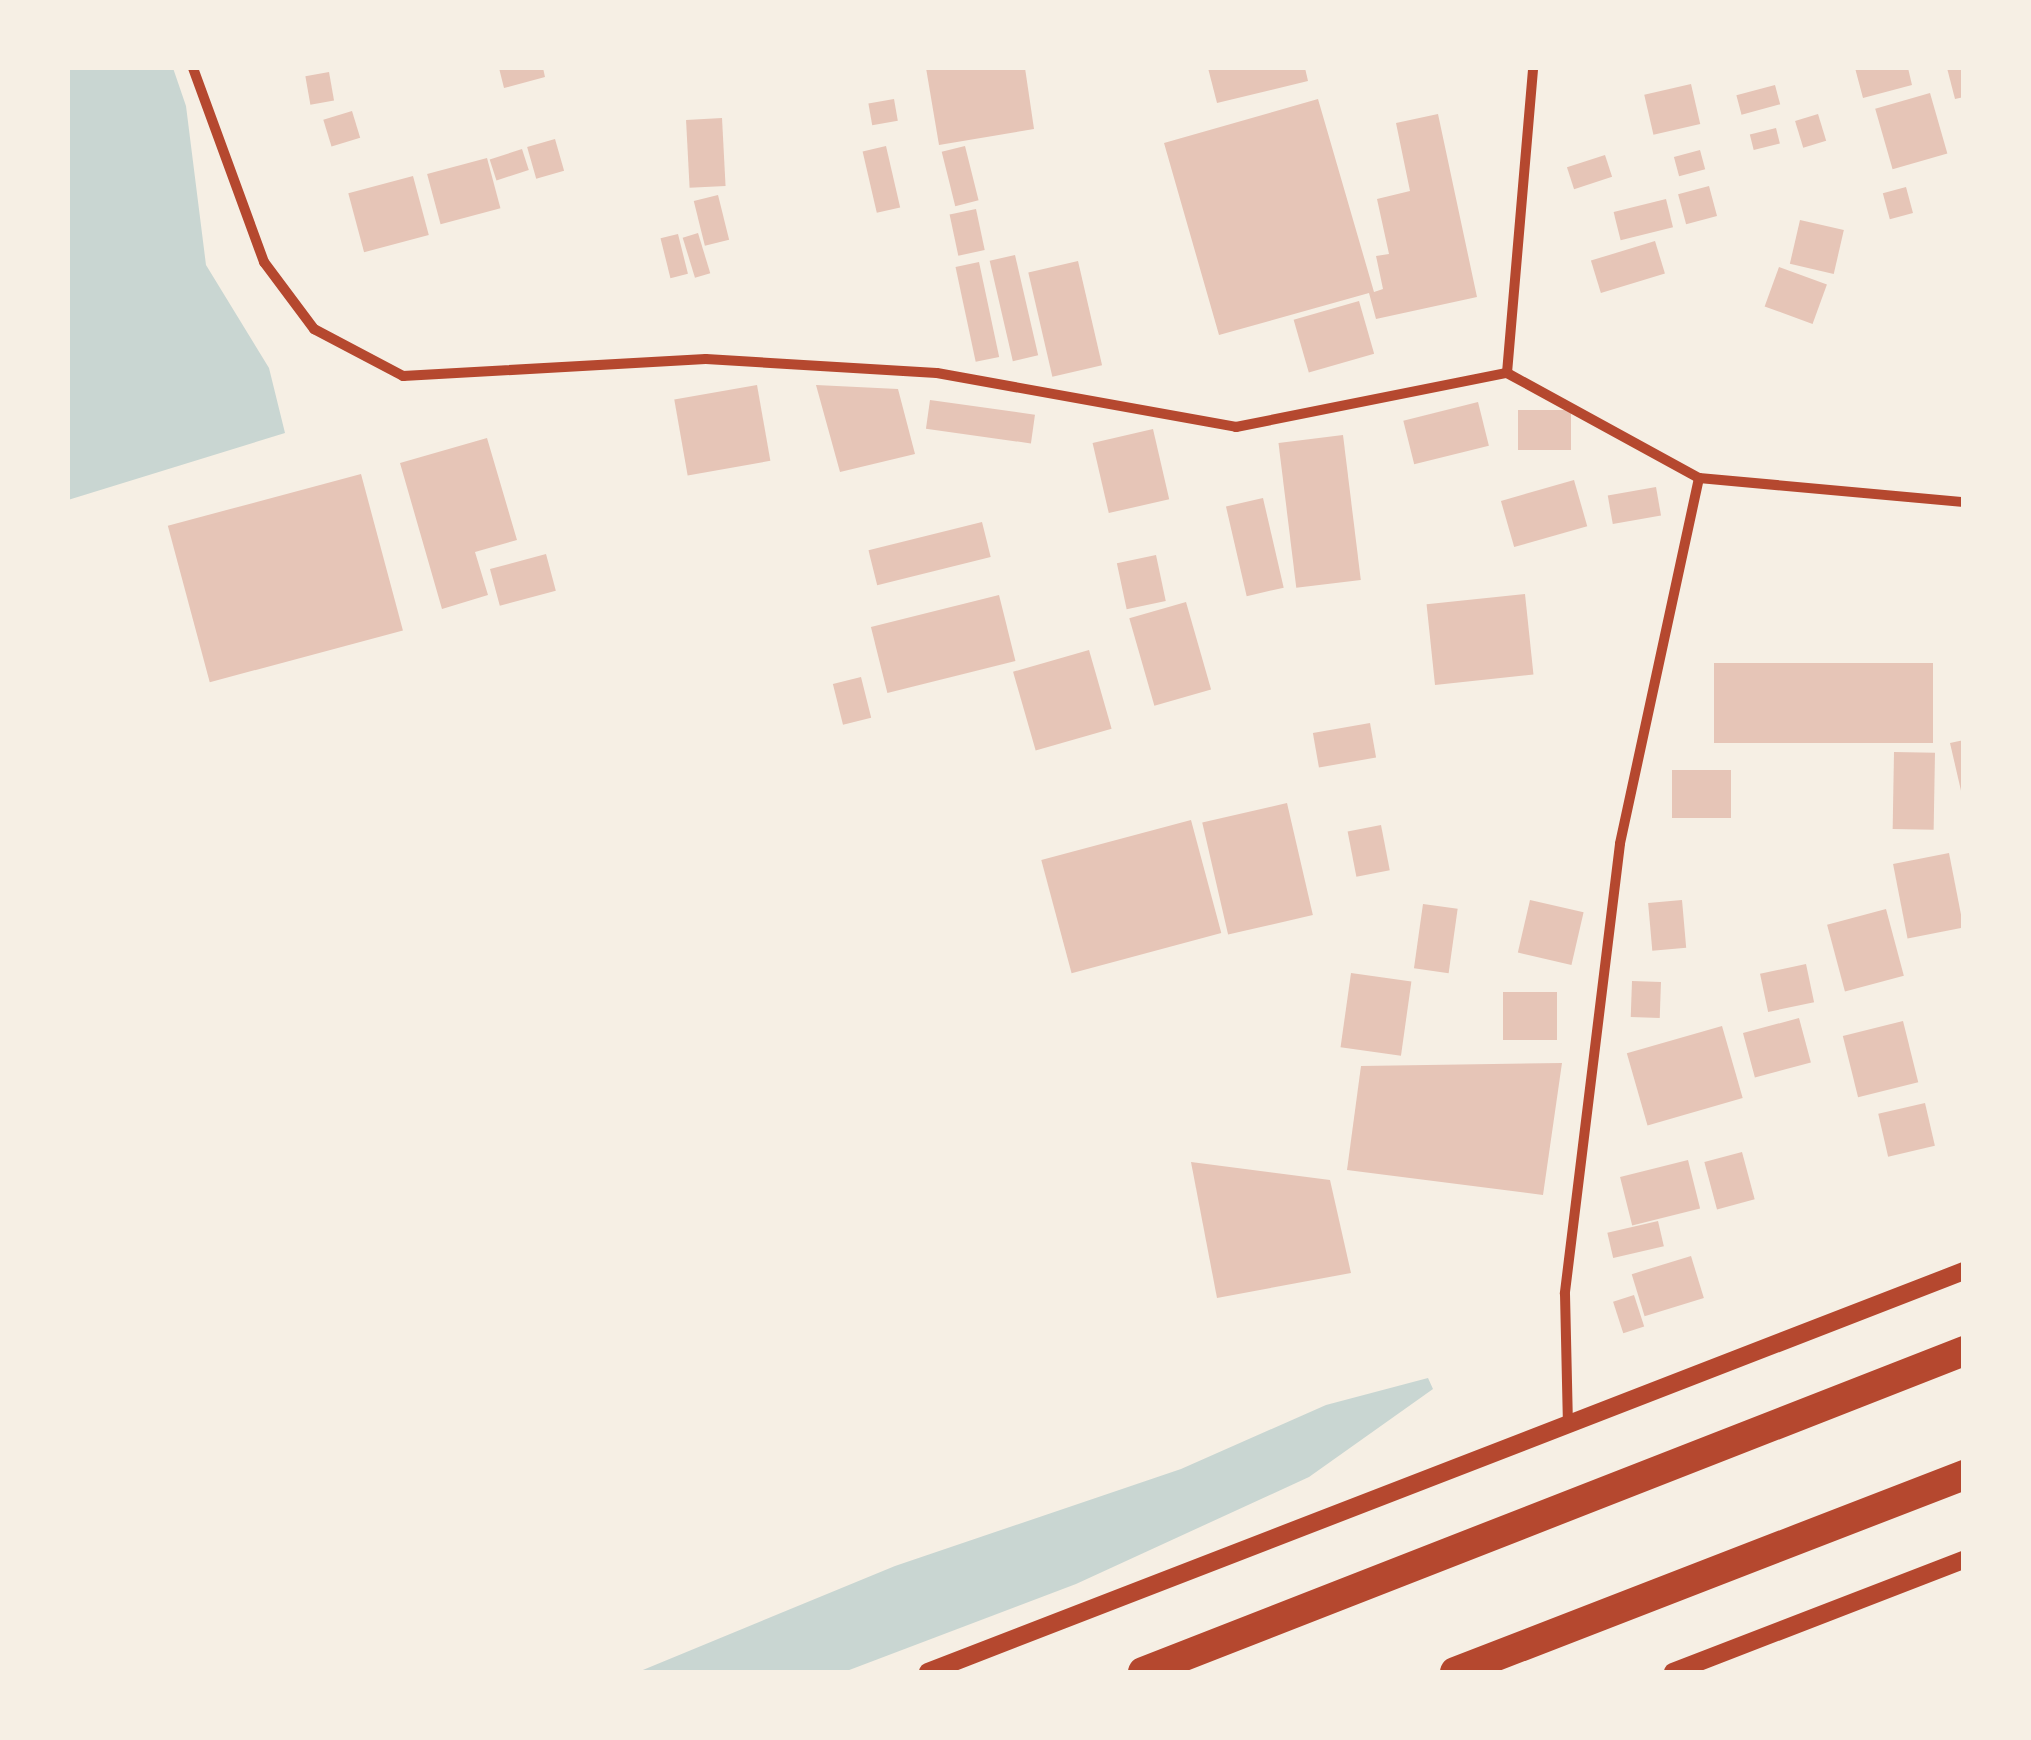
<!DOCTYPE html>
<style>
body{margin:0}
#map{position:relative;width:2031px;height:1740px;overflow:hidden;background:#f6efe4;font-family:"IBM Plex Serif",serif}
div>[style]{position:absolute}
.water>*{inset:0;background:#c9d6d2}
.building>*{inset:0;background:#e6c5b7;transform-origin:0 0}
.minor>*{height:10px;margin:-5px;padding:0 5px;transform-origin:5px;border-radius:5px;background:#b5482f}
.tertiary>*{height:18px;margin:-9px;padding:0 9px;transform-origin:9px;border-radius:9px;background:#b5482f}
.motorway>*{height:30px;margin:-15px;padding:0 15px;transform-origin:15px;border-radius:15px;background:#b5482f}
span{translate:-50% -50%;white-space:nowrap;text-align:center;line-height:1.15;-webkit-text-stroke:9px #f6efe4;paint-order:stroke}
.frame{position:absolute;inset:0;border:70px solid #f6efe4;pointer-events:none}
</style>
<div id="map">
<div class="water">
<i style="clip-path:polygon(68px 68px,173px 68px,186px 106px,206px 265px,269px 368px,285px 433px,68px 500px)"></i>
<i style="clip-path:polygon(1428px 1378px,1433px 1389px,1309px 1477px,1076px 1584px,844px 1672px,638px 1672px,895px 1566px,1181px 1469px,1326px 1405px)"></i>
</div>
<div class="building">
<i style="clip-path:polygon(499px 68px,543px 68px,545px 77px,504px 88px)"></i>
<i style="clip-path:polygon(926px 68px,1025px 68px,1034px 129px,939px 145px)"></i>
<i style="clip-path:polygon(1208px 68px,1305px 68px,1308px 81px,1217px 103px)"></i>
<i style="clip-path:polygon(1855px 68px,1908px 68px,1912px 85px,1863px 98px)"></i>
<i style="clip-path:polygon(1947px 68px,1964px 68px,1964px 97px,1955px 99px)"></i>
<i style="left:329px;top:72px;width:29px;height:24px;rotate:80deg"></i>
<i style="left:1691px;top:84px;width:41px;height:48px;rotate:77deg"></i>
<i style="left:1775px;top:85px;width:20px;height:40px;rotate:75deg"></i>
<i style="left:1930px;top:93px;width:63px;height:57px;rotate:74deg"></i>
<i style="left:894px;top:99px;width:22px;height:26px;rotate:80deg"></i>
<i style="clip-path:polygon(1318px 99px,1374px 292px,1383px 289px,1376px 256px,1389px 254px,1377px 199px,1410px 191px,1396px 123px,1438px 114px,1477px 297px,1376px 319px,1369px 293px,1219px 335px,1164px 143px)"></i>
<i style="left:352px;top:111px;width:28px;height:30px;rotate:73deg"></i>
<i style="left:1818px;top:114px;width:28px;height:24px;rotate:73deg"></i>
<i style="left:722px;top:118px;width:68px;height:36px;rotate:87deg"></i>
<i style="left:1776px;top:128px;width:16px;height:27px;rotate:76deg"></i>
<i style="left:555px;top:139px;width:33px;height:29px;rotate:74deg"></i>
<i style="left:886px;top:146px;width:63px;height:24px;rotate:77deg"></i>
<i style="left:965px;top:146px;width:56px;height:24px;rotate:76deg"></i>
<i style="left:522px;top:149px;width:22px;height:34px;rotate:72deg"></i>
<i style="left:1700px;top:150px;width:20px;height:27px;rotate:75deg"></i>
<i style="left:1605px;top:155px;width:23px;height:40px;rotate:72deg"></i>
<i style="left:487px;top:158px;width:52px;height:62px;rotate:75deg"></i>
<i style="left:413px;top:176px;width:61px;height:67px;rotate:75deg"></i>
<i style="left:1709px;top:186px;width:31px;height:32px;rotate:75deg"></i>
<i style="left:1906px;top:187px;width:27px;height:24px;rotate:75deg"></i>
<i style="left:718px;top:195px;width:46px;height:25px;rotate:76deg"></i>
<i style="left:1666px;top:199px;width:29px;height:54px;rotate:76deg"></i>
<i style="left:976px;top:209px;width:42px;height:27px;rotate:78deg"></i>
<i style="left:1800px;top:220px;width:45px;height:45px;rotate:13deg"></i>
<i style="left:698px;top:233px;width:42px;height:16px;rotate:73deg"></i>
<i style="left:678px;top:234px;width:41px;height:18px;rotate:76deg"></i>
<i style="left:1655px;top:241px;width:34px;height:67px;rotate:73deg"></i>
<i style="left:1015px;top:255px;width:103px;height:26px;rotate:77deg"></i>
<i style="left:1078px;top:261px;width:107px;height:51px;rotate:77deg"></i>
<i style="left:979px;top:262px;width:97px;height:24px;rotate:78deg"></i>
<i style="left:1779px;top:267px;width:51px;height:42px;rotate:20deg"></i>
<i style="left:1359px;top:301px;width:55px;height:68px;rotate:74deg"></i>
<i style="left:757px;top:385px;width:77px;height:84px;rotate:80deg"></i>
<i style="clip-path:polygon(816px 385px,898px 389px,915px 454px,840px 472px)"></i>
<i style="left:930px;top:400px;width:106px;height:29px;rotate:8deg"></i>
<i style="left:1478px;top:402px;width:45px;height:77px;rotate:76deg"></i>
<i style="left:1518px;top:410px;width:53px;height:40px"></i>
<i style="left:1153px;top:429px;width:72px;height:62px;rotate:77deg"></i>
<i style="left:1343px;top:435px;width:146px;height:65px;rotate:83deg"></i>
<i style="clip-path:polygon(487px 438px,517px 540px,475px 552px,488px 595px,442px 609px,400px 463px)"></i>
<i style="left:361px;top:474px;width:162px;height:200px;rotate:75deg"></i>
<i style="left:1574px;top:480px;width:48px;height:76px;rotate:74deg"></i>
<i style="left:1656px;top:487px;width:29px;height:49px;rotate:80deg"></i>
<i style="left:1263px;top:498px;width:92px;height:38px;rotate:77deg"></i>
<i style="left:982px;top:522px;width:36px;height:117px;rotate:76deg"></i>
<i style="left:546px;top:554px;width:38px;height:58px;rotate:75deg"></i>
<i style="left:1156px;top:555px;width:47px;height:40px;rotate:78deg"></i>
<i style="left:1525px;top:594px;width:81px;height:99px;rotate:84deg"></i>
<i style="left:999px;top:595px;width:68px;height:132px;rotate:76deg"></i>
<i style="left:1186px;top:602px;width:91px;height:59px;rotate:74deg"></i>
<i style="left:1089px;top:650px;width:82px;height:79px;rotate:74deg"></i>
<i style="left:1933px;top:663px;width:80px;height:219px;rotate:90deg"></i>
<i style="left:861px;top:677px;width:42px;height:29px;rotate:76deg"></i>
<i style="left:1370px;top:723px;width:35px;height:58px;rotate:80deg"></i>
<i style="clip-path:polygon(1964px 740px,1964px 795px,1962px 795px,1950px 743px)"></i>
<i style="left:1894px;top:752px;width:41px;height:77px;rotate:1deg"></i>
<i style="left:1731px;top:770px;width:48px;height:59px;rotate:90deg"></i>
<i style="left:1287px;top:803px;width:115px;height:87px;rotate:77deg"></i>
<i style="left:1191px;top:820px;width:117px;height:155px;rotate:75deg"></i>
<i style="left:1381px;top:825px;width:46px;height:34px;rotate:79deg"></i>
<i style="left:1949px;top:853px;width:76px;height:57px;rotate:79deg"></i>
<i style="left:1530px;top:900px;width:55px;height:54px;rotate:13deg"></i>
<i style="left:1682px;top:900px;width:48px;height:34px;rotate:85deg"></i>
<i style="left:1423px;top:904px;width:35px;height:65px;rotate:8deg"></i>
<i style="left:1886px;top:909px;width:69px;height:61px;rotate:75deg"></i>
<i style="left:1806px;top:964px;width:39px;height:47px;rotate:78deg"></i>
<i style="left:1351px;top:973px;width:61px;height:75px;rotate:8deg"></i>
<i style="left:1632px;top:981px;width:29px;height:36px;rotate:2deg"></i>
<i style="left:1503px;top:992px;width:54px;height:48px"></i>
<i style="left:1799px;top:1018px;width:46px;height:58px;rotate:75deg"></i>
<i style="left:1903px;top:1021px;width:63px;height:62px;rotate:76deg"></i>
<i style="left:1722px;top:1026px;width:75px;height:99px;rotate:74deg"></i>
<i style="clip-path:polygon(1562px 1063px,1543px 1195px,1347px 1170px,1361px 1066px)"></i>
<i style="left:1925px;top:1103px;width:44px;height:48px;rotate:77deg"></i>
<i style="left:1742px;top:1152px;width:49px;height:39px;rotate:75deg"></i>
<i style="left:1688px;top:1160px;width:50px;height:70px;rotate:76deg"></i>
<i style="clip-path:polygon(1191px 1162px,1330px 1180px,1351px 1273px,1217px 1298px)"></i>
<i style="left:1658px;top:1221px;width:26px;height:52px;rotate:77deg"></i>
<i style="left:1691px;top:1256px;width:44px;height:62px;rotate:73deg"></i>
<i style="left:1634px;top:1295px;width:33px;height:22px;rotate:72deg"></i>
</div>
<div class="minor">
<i style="left:193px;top:68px;width:207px;rotate:69.9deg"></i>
<i style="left:264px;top:262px;width:84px;rotate:53.3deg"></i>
<i style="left:314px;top:329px;width:101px;rotate:27.8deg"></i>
<i style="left:403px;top:376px;width:303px;rotate:-3.2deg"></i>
<i style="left:706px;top:359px;width:231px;rotate:3.5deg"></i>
<i style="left:937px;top:373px;width:304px;rotate:10.2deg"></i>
<i style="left:1236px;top:427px;width:276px;rotate:-11.3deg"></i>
<i style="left:1507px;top:373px;width:219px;rotate:28.7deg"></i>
<i style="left:1699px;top:478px;width:374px;rotate:102.2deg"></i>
<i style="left:1620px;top:844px;width:453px;rotate:97deg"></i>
<i style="left:1565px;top:1294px;width:128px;rotate:88.7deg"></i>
<i style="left:1507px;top:373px;width:306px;rotate:-85.1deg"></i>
<i style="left:1699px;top:478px;width:266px;rotate:5.2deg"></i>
</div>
<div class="tertiary">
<i style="left:928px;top:1672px;width:1111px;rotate:-21.16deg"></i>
<i style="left:1673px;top:1672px;width:312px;rotate:-21.1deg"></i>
</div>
<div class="motorway">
<i style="left:1143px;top:1672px;width:882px;rotate:-21.35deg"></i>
<i style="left:1455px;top:1672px;width:546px;rotate:-21.16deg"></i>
</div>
<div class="frame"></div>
</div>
